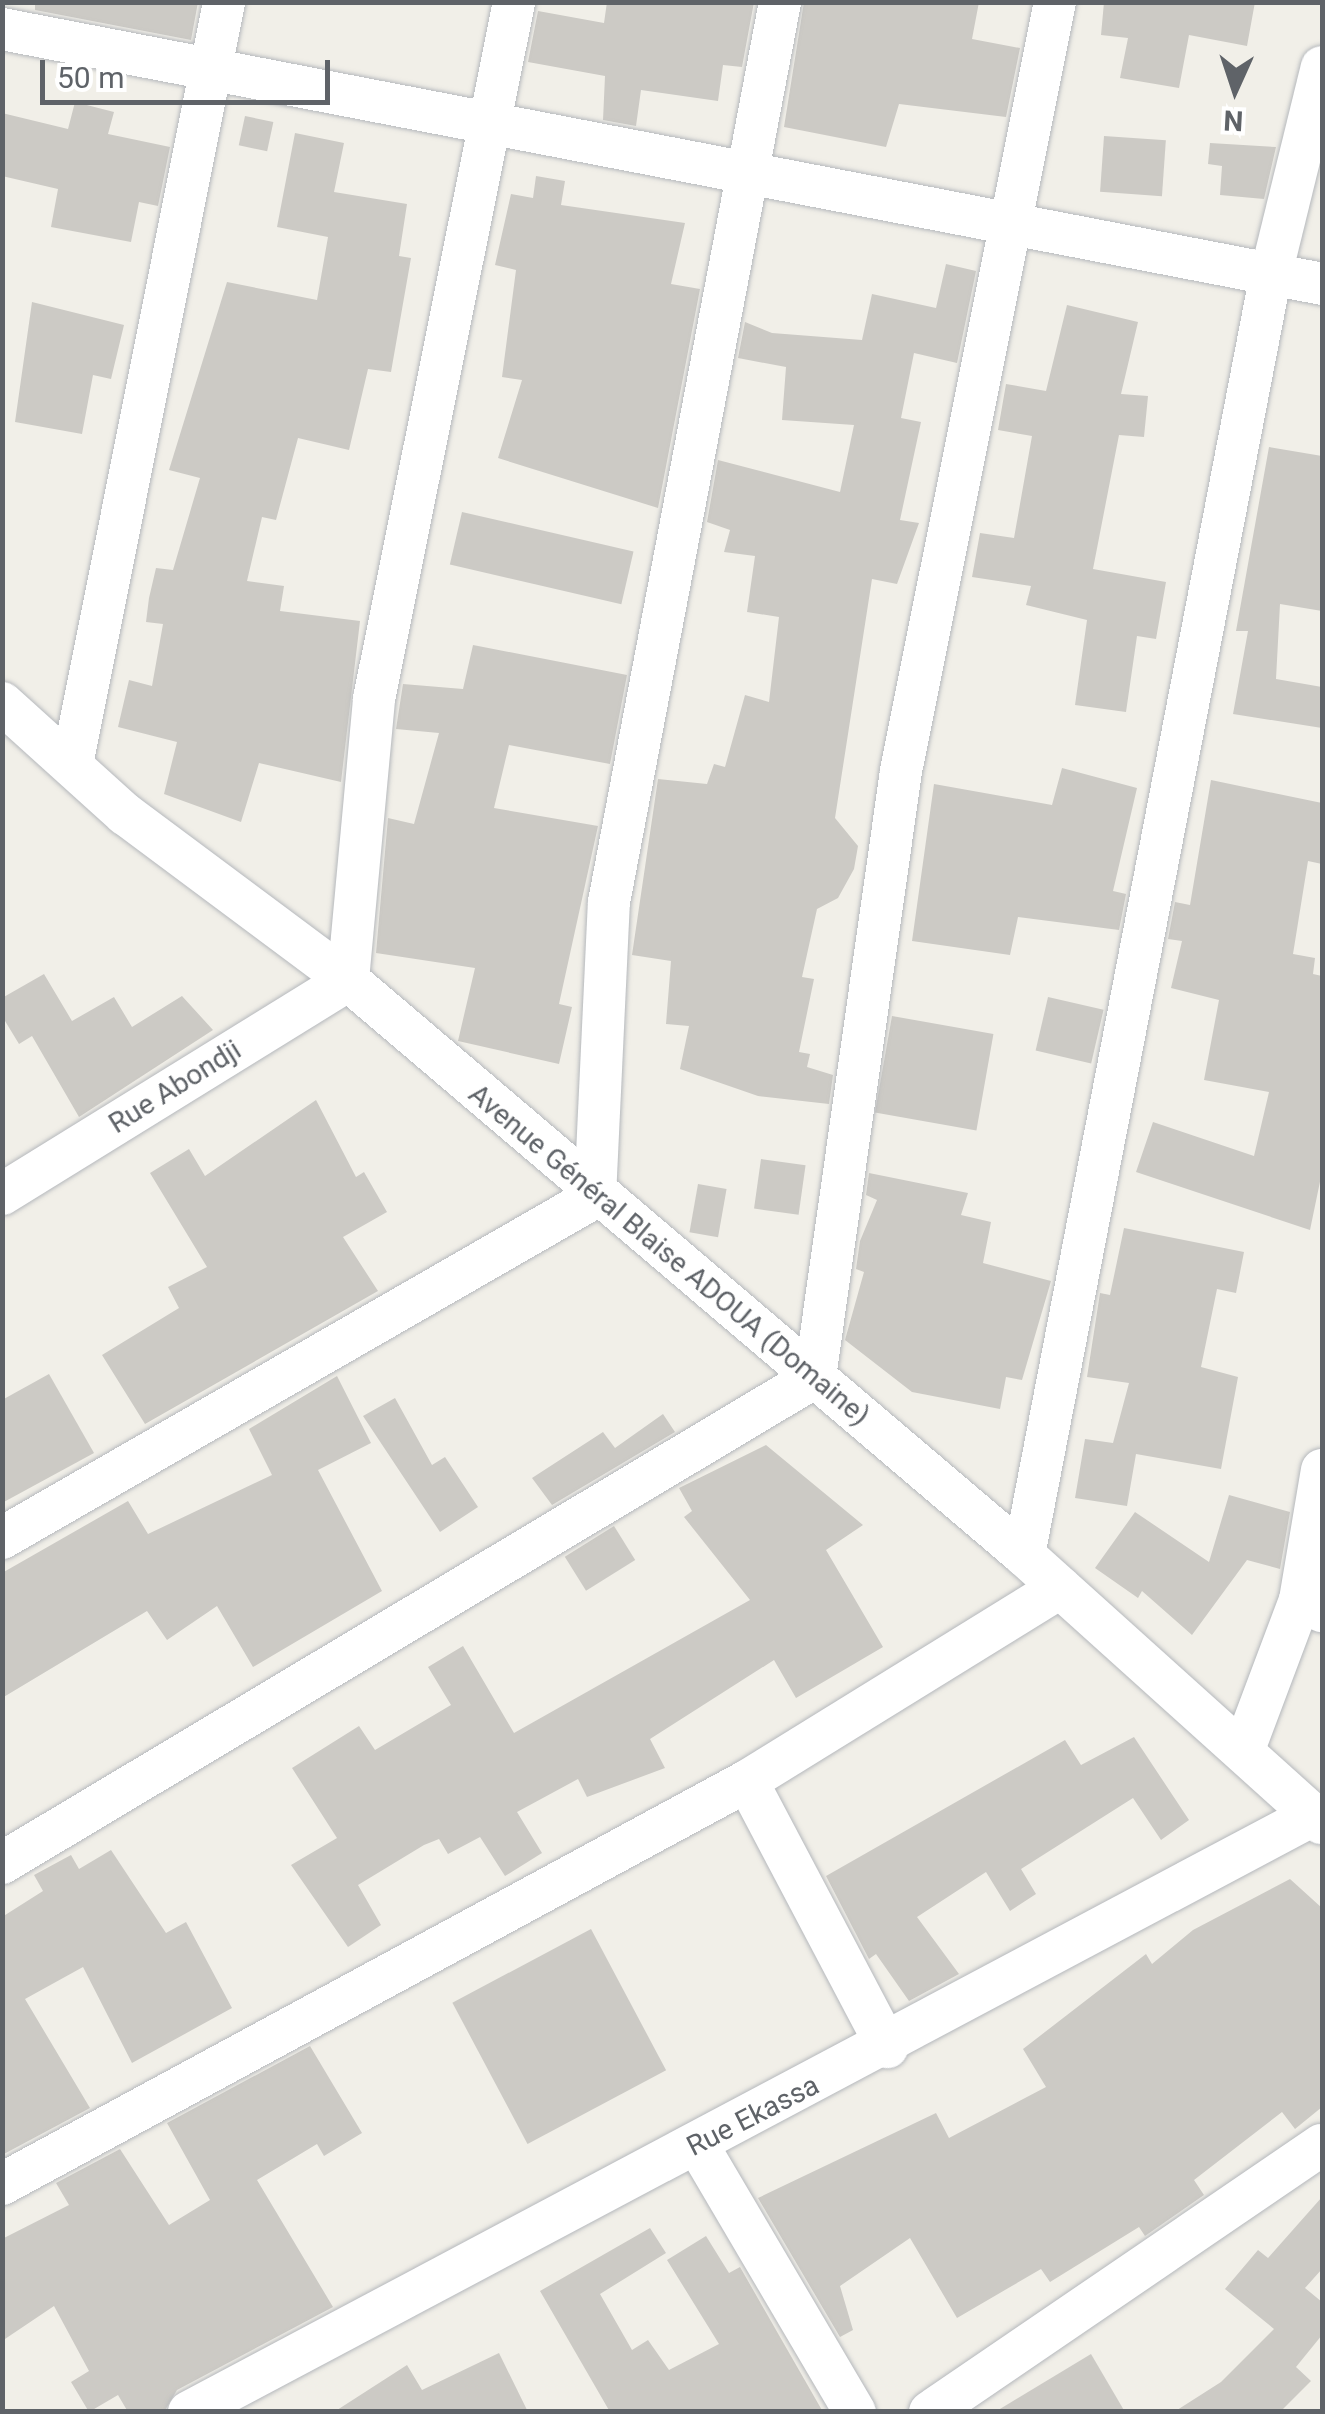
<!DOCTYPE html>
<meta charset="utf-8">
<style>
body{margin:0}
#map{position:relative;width:1325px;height:2414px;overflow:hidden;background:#f1efe8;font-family:Roboto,sans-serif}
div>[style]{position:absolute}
.building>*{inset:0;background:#cccac5;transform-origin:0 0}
.roads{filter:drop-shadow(0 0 2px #b5b8bc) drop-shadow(0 0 2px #b5b8bc)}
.minor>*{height:42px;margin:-21px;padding:0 21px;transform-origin:21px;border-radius:21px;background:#fff}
span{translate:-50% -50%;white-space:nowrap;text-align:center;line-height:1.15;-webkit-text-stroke:8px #fff;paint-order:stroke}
.street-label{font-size:28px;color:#5f6368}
.frame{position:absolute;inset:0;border:5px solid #5f6368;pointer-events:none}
.north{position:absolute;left:1185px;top:40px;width:100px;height:100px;-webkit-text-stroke:8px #fff;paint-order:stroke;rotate:183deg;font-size:28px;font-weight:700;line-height:40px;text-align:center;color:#5f6368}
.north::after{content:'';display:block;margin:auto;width:35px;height:45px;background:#5f6368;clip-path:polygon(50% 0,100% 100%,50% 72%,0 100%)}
.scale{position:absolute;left:40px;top:60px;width:290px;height:45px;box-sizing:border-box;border:5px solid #5f6368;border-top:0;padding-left:12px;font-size:30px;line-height:35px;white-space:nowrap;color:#5f6368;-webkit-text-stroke:8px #fff;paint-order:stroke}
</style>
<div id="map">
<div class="building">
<i style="clip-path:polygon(35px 2px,198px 2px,191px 40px,35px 10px)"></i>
<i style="clip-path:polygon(607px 2px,754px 2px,742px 67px,723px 65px,718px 101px,641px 90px,636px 126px,603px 120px,605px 76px,528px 62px,538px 11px,604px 23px)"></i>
<i style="clip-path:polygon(804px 2px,979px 2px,972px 39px,1020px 48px,1006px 117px,899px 104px,886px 147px,784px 127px)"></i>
<i style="clip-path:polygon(1104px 2px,1255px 2px,1247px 46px,1189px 35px,1179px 88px,1120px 78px,1128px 38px,1101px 35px)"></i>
<i style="clip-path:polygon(75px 102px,114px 112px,108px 134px,170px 147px,158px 206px,139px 202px,131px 242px,51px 227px,58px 189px,2px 176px,2px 113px,68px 129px)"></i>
<i style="left:245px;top:116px;width:29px;height:30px;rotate:12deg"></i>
<i style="clip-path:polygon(295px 133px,344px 143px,334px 192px,407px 204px,399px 256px,411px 258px,391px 372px,368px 369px,349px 450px,298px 438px,276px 520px,262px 517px,247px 581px,284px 586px,280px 611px,360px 621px,341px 782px,259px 763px,241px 822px,164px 794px,177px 742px,118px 727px,129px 680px,152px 686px,163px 624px,146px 622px,149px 598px,156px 568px,173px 570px,200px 478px,169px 470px,227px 282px,317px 300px,328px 237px,277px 227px)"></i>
<i style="left:1104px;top:136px;width:62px;height:56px;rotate:4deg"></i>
<i style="clip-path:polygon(1210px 143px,1276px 147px,1264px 199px,1220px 195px,1222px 166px,1208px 164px)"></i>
<i style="clip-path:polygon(536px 176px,565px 181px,561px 205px,685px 223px,671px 284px,700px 289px,658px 508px,498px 458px,522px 380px,502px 377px,516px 270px,495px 265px,511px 194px,533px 198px)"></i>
<i style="clip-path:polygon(946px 264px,976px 271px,957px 363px,914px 353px,901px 418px,921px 422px,900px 520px,919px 523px,897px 584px,872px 579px,835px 818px,858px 846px,854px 869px,838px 898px,817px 909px,802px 977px,814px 979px,799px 1052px,810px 1054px,807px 1067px,833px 1075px,829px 1104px,758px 1096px,680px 1069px,689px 1026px,666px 1024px,671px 961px,632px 955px,658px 779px,707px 784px,714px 764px,725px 767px,745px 695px,769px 702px,779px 617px,747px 612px,755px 556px,724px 552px,730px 530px,707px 522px,718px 460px,840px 492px,854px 425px,782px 420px,786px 367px,738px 358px,745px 322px,772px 333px,862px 340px,872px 294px,936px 308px)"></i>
<i style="clip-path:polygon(32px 302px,124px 325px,111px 379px,93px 375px,82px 434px,15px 422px)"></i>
<i style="clip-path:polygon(1067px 305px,1138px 322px,1121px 394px,1148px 396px,1144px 437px,1119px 435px,1093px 569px,1166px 582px,1156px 639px,1137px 636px,1126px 712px,1075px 705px,1087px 620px,1026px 605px,1031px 586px,972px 577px,980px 533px,1014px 538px,1032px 436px,998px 430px,1006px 384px,1046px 391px)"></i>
<i style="clip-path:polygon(1269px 447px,1322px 456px,1322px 611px,1280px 604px,1276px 679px,1322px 687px,1322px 728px,1233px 714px,1248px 631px,1236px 631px)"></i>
<i style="left:462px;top:512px;width:176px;height:54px;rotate:13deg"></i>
<i style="clip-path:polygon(473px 645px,627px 675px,610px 764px,509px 745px,494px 808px,598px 826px,559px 1004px,572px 1007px,559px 1064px,458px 1041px,475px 968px,376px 953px,388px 818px,414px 824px,439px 733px,396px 729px,403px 684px,463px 689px)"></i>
<i style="clip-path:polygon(1062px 768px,1137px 788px,1113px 891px,1126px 894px,1119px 930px,1018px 917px,1010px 955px,912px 941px,934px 784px,1052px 805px)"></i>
<i style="clip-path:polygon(1211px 780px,1322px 803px,1322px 864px,1308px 861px,1293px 954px,1315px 958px,1313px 974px,1322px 976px,1322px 1172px,1310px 1230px,1136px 1172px,1153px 1122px,1254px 1156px,1269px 1092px,1204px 1080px,1219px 1000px,1171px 988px,1182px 941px,1168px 939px,1175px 902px,1190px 905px)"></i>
<i style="clip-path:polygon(44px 974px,72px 1021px,114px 997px,132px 1027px,182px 996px,213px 1030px,79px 1117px,32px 1036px,19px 1044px,2px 1016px,2px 998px)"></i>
<i style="left:1048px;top:997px;width:57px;height:55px;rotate:13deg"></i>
<i style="left:892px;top:1016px;width:103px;height:98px;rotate:10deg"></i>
<i style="clip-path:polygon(316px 1100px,356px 1177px,364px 1172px,387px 1212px,343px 1237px,378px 1291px,145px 1424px,102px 1355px,179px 1308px,168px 1287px,207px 1267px,150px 1173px,189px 1149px,205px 1176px)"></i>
<i style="left:761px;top:1159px;width:45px;height:50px;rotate:8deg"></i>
<i style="clip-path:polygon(869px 1173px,968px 1193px,961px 1215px,991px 1222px,983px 1263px,1051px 1281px,1022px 1380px,1006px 1377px,1000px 1409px,912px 1392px,845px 1340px,864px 1272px,856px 1269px,860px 1241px,877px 1200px,866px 1195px)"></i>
<i style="left:698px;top:1184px;width:29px;height:49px;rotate:10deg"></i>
<i style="clip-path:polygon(1124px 1228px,1244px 1252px,1236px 1293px,1217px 1289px,1201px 1367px,1238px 1377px,1221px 1469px,1136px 1454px,1127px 1506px,1075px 1498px,1085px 1439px,1113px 1443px,1129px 1383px,1087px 1377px,1100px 1293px,1110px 1295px)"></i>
<i style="clip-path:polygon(49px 1374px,94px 1453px,2px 1503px,2px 1400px)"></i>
<i style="clip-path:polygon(337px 1376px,371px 1443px,318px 1470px,382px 1591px,253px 1667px,217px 1606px,167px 1640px,147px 1611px,2px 1698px,2px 1573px,128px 1501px,148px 1534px,272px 1475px,249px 1429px)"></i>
<i style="clip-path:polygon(395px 1398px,432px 1465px,445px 1457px,478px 1507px,440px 1532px,363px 1416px)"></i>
<i style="clip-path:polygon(663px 1414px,675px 1432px,552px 1505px,532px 1478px,603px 1432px,615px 1448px)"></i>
<i style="clip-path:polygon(766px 1445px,863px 1525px,826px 1550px,883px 1647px,796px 1698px,774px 1660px,650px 1739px,665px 1768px,587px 1797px,578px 1779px,517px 1812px,542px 1853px,505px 1876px,480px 1837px,448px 1854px,439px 1839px,424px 1845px,358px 1885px,381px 1925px,348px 1947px,291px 1865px,337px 1838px,292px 1768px,359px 1726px,375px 1750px,451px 1705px,428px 1667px,463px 1646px,514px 1733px,750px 1600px,684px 1517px,692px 1511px,679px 1488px)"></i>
<i style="clip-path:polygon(1229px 1495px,1290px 1512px,1280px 1569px,1247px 1560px,1192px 1635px,1142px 1591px,1138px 1598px,1095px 1568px,1135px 1512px,1209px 1562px)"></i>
<i style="left:614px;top:1526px;width:40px;height:58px;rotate:58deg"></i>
<i style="clip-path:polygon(1134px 1737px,1189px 1820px,1161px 1840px,1133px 1798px,1021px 1869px,1036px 1894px,1010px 1911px,986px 1872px,917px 1917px,959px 1974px,909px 2001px,876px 1954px,869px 1959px,826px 1876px,1065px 1740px,1081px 1765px)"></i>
<i style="clip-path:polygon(111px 1850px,166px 1933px,186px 1922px,232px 2008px,132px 2063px,83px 1967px,25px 1999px,90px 2108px,2px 2155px,2px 1917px,43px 1891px,34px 1875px,71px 1855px,79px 1869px)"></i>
<i style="clip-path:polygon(1290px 1879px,1322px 1908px,1322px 2107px,1295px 2129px,1282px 2112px,1194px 2180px,1204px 2195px,1145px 2236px,1139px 2227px,1050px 2282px,1041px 2269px,957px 2318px,910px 2238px,840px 2286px,853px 2330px,840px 2337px,758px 2198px,936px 2113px,949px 2138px,1046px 2087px,1023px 2049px,1146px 1954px,1152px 1964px,1193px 1930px)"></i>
<i style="left:591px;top:1929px;width:160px;height:157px;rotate:62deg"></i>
<i style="clip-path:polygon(310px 2046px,362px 2133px,324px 2156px,317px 2144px,257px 2180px,333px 2307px,177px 2390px,164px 2412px,128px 2412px,118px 2395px,89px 2412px,71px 2382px,89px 2371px,54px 2306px,2px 2341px,2px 2239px,69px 2205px,56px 2183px,120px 2149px,169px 2225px,210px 2200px,167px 2123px)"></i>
<i style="clip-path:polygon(1322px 2197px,1322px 2269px,1305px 2288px,1322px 2302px,1322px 2335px,1296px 2367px,1311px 2381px,1280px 2412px,1174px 2412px,1221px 2382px,1274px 2329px,1225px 2289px,1258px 2250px,1268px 2258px)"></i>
<i style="clip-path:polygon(650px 2228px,666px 2253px,600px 2294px,632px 2350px,648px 2340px,669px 2370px,719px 2344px,667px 2260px,706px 2236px,729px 2273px,740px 2267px,823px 2412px,610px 2412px,540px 2291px)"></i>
<i style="clip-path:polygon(499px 2353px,528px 2412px,334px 2412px,407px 2365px,422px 2390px)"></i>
<i style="clip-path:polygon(1091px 2354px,1125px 2412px,995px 2412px)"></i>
</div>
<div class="roads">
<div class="minor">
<i style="left:2px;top:29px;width:1344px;rotate:10.93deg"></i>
<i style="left:2px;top:703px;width:166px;rotate:42.1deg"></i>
<i style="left:125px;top:814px;width:278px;rotate:36.7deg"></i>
<i style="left:348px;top:980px;width:887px;rotate:40.38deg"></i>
<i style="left:1024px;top:1555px;width:401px;rotate:42deg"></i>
<i style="left:72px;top:765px;width:778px;rotate:-78.73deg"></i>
<i style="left:2px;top:1194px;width:407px;rotate:-31.7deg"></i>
<i style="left:348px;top:980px;width:282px;rotate:-84.7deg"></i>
<i style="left:374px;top:699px;width:711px;rotate:-78.64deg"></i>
<i style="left:2px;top:1538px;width:684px;rotate:-29.9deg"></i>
<i style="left:595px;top:1197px;width:295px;rotate:-87.3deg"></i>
<i style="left:609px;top:902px;width:916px;rotate:-79.24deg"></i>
<i style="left:1024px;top:1555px;width:1305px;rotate:-79.09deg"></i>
<i style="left:1271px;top:274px;width:213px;rotate:-76.2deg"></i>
<i style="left:1300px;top:1600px;width:132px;rotate:-80.4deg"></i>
<i style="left:1244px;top:1749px;width:159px;rotate:-69.4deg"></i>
<i style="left:1300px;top:1600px;width:25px;rotate:27deg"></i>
<i style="left:747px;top:1781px;width:301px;rotate:62.2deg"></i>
<i style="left:2px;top:1863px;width:947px;rotate:-30.87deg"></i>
<i style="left:815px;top:1377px;width:612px;rotate:-81.92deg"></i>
<i style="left:901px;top:771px;width:784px;rotate:-78.68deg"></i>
<i style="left:697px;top:2144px;width:311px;rotate:59.5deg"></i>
<i style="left:2px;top:2184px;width:847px;rotate:-28.41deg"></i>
<i style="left:747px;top:1781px;width:368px;rotate:-31.7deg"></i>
<i style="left:189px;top:2412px;width:1273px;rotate:-27.97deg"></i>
<i style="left:930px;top:2412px;width:474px;rotate:-34.3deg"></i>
</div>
</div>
<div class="street-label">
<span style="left:175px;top:1087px;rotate:-32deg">Rue Abondji</span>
<span style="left:669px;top:1255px;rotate:40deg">Avenue Général Blaise ADOUA (Domaine)</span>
<span style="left:753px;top:2116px;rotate:-27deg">Rue Ekassa</span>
</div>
<div class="frame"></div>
<div class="north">N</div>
<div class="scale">50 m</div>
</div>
